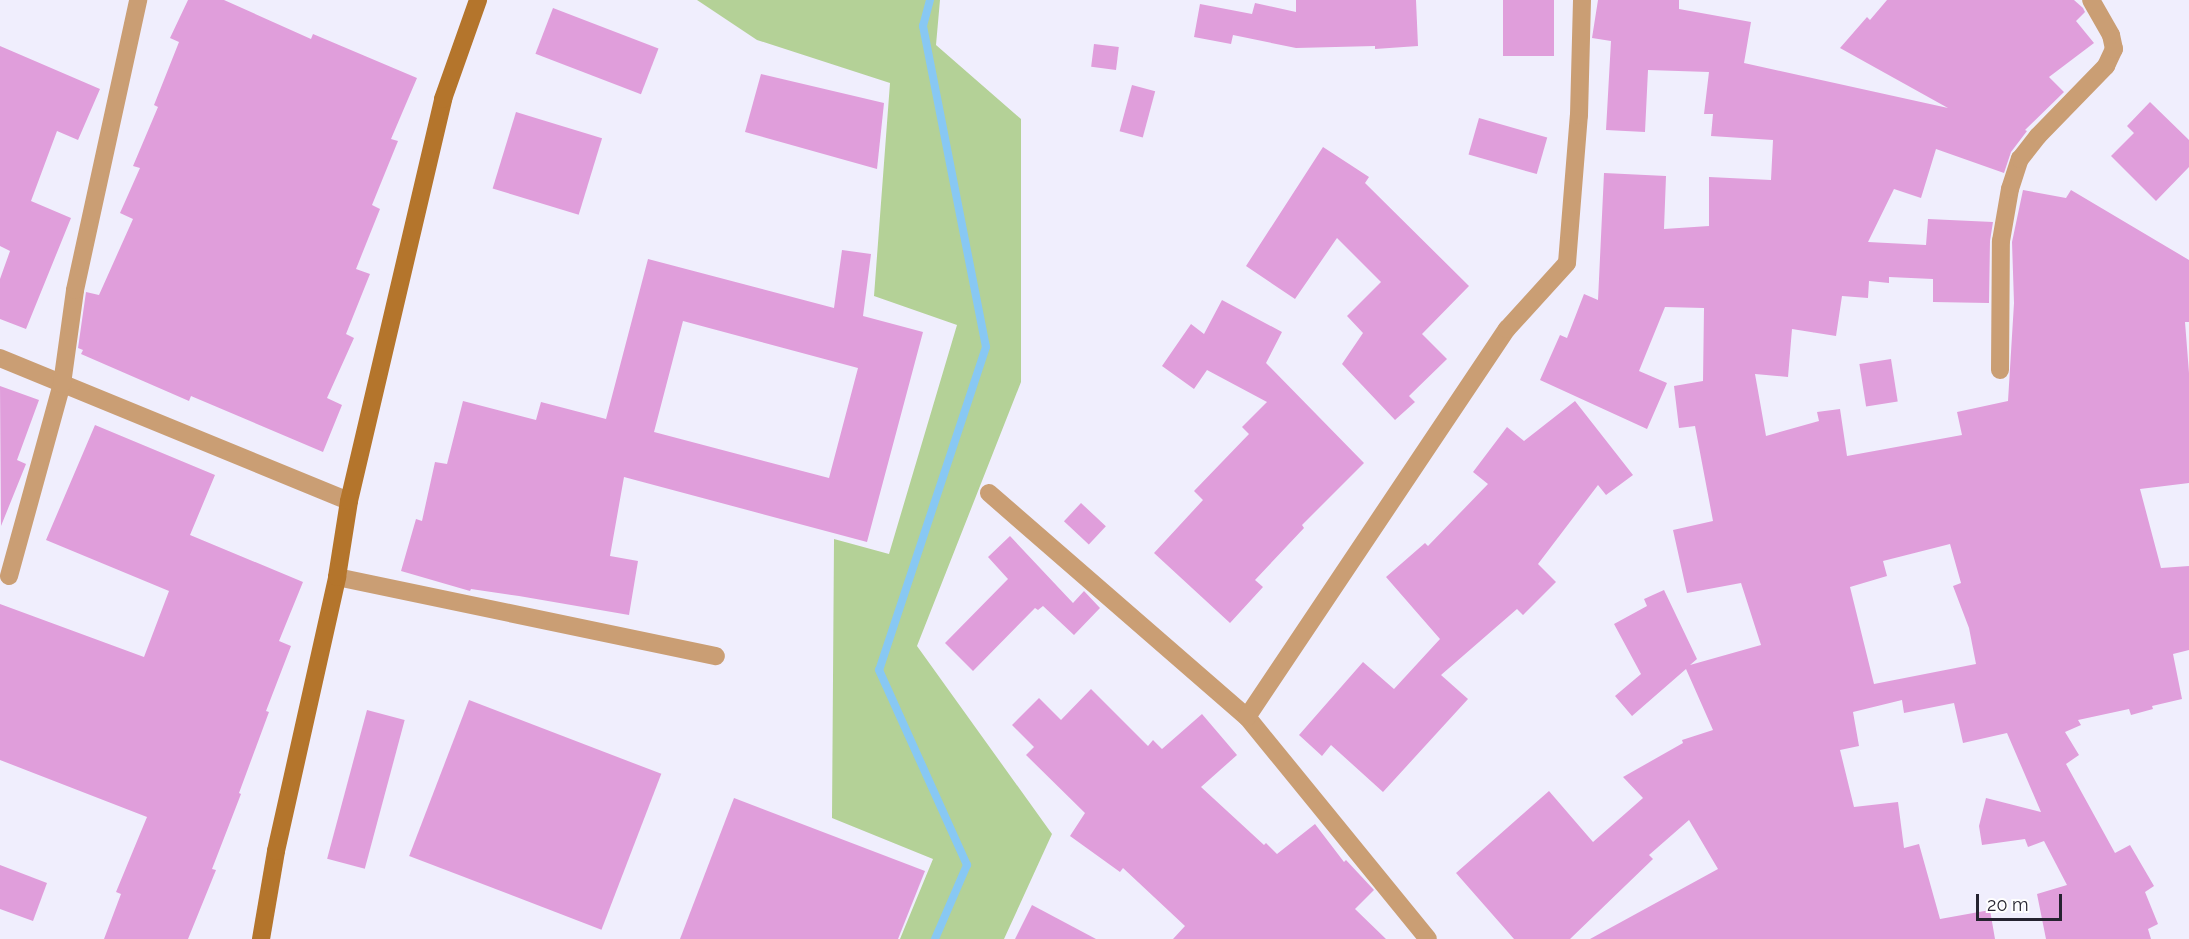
<!DOCTYPE html>
<style>
body{margin:0}
#map{position:relative;width:2189px;height:939px;overflow:hidden;background:#f0eefd;font-family:Raleway,sans-serif}
div>[style]{position:absolute}
.green>*{inset:0;background:#b4d197}
.stream>*{height:8px;margin:-4px;padding:0 4px;transform-origin:4px;border-radius:4px;background:#88c8f3}
.building>*{inset:0;background:#e09edb;transform-origin:0 0}
.street>*{height:18px;margin:-9px;padding:0 9px;transform-origin:9px;border-radius:9px;background:#ca9e74}
.secondary>*{height:18px;margin:-9px;padding:0 9px;transform-origin:9px;border-radius:9px;background:#b4752c}
span{translate:-50% -50%;white-space:nowrap;text-align:center;line-height:1.15;-webkit-text-stroke:5px #fefefe;paint-order:stroke}
.scale{position:absolute;left:1976px;top:894px;width:86px;height:27px;box-sizing:border-box;border:3px solid #252330;border-top:0;padding-left:8px;font-size:18px;line-height:21px;white-space:nowrap;color:#252330;-webkit-text-stroke:4px #fefefe;paint-order:stroke}
</style>
<div id="map">
<div class="green">
<i style="clip-path:polygon(697px 0,940px 0,936px 45px,1021px 119px,1021px 382px,917px 646px,1052px 834px,1004px 939px,900px 939px,933px 859px,832px 818px,834px 539px,889px 554px,957px 325px,874px 296px,890px 83px,757px 40px)"></i>
</div>
<div class="stream">
<i style="left:930px;top:0;width:27px;rotate:105deg"></i>
<i style="left:923px;top:26px;width:327px;rotate:78.9deg"></i>
<i style="left:986px;top:347px;width:340px;rotate:108.3deg"></i>
<i style="left:879px;top:670px;width:214px;rotate:65.7deg"></i>
<i style="left:967px;top:865px;width:81px;rotate:113.4deg"></i>
</div>
<div class="building">
<i style="clip-path:polygon(188px 0,224px 0,311px 39px,313px 34px,417px 78px,391px 139px,398px 141px,372px 205px,380px 209px,356px 269px,370px 274px,346px 334px,354px 338px,327px 398px,342px 405px,323px 452px,191px 396px,189px 401px,81px 354px,83px 350px,78px 348px,86px 292px,99px 295px,133px 219px,120px 213px,140px 168px,133px 166px,158px 107px,154px 105px,179px 42px,170px 38px)"></i>
<i style="clip-path:polygon(1296px 0,1416px 0,1418px 46px,1375px 49px,1375px 46px,1296px 48px,1233px 35px,1231px 44px,1194px 37px,1200px 4px,1252px 14px,1255px 3px,1296px 12px)"></i>
<i style="left:1503px;top:0;width:51px;height:56px"></i>
<i style="clip-path:polygon(evenodd,1598px 0,1679px 0,1679px 9px,1751px 22px,1744px 63px,1948px 108px,1840px 48px,1867px 17px,1870px 20px,1887px 0,2074px 0,2083px 8px,2085px 12px,2076px 21px,2094px 43px,2049px 77px,2064px 92px,2025px 130px,2027px 131px,2011px 152px,2004px 173px,1936px 149px,1921px 198px,1894px 189px,1868px 242px,1926px 245px,1928px 219px,1993px 222px,1990px 241px,1989px 303px,1933px 302px,1933px 279px,1889px 277px,1889px 283px,1869px 281px,1868px 298px,1842px 296px,1836px 336px,1792px 329px,1788px 377px,1755px 374px,1766px 436px,1819px 421px,1817px 412px,1840px 409px,1847px 456px,1962px 435px,1957px 412px,2008px 401px,2014px 303px,2012px 242px,2023px 190px,2066px 198px,2071px 190px,2189px 260px,2189px 322px,2185px 322px,2189px 373px,2189px 483px,2140px 489px,2161px 568px,2189px 566px,2189px 650px,2173px 654px,2182px 699px,2152px 706px,2153px 709px,2131px 715px,2129px 709px,2078px 720px,2081px 725px,2065px 732px,2079px 755px,2066px 764px,2115px 853px,2130px 845px,2154px 886px,2145px 892px,2158px 924px,2148px 929px,2151px 939px,2046px 939px,2037px 894px,2067px 885px,2044px 841px,2028px 847px,2025px 839px,1982px 845px,1979px 826px,1986px 798px,2041px 812px,2007px 733px,1963px 743px,1954px 703px,1904px 713px,1902px 700px,1853px 712px,1859px 746px,1840px 750px,1854px 807px,1898px 802px,1904px 848px,1919px 844px,1940px 919px,1990px 910px,1995px 939px,1590px 939px,1718px 869px,1689px 820px,1649px 855px,1653px 859px,1570px 939px,1514px 939px,1456px 873px,1549px 791px,1593px 842px,1643px 798px,1623px 777px,1683px 743px,1682px 740px,1713px 730px,1686px 669px,1632px 716px,1615px 696px,1641px 674px,1614px 624px,1647px 606px,1644px 599px,1664px 590px,1697px 659px,1690px 665px,1761px 645px,1741px 583px,1687px 593px,1673px 530px,1713px 521px,1695px 426px,1679px 428px,1674px 386px,1703px 381px,1704px 308px,1665px 307px,1639px 371px,1667px 383px,1647px 429px,1540px 380px,1560px 335px,1567px 338px,1584px 294px,1598px 300px,1604px 173px,1666px 176px,1664px 229px,1709px 226px,1709px 177px,1771px 180px,1773px 140px,1711px 136px,1713px 114px,1704px 114px,1709px 72px,1648px 70px,1645px 132px,1606px 130px,1611px 41px,1592px 38px,1598px 0,1950px 544px,1961px 583px,1953px 586px,1969px 628px,1976px 664px,1874px 684px,1850px 587px,1887px 576px,1883px 561px,1950px 544px)"></i>
<i style="left:553px;top:8px;width:113px;height:49px;rotate:21deg"></i>
<i style="left:1094px;top:44px;width:25px;height:23px;rotate:7deg"></i>
<i style="clip-path:polygon(0 46px,100px 89px,78px 140px,57px 131px,31px 201px,71px 218px,26px 329px,0 319px,0 279px,10px 251px,0 246px)"></i>
<i style="clip-path:polygon(761px 74px,884px 103px,877px 169px,745px 132px)"></i>
<i style="left:1132px;top:85px;width:24px;height:48px;rotate:15deg"></i>
<i style="clip-path:polygon(2150px 102px,2189px 140px,2189px 167px,2156px 201px,2111px 156px,2134px 133px,2127px 126px)"></i>
<i style="left:516px;top:112px;width:90px;height:80px;rotate:17deg"></i>
<i style="left:1479px;top:118px;width:71px;height:38px;rotate:16deg"></i>
<i style="clip-path:polygon(1323px 147px,1369px 177px,1365px 183px,1469px 286px,1422px 334px,1447px 359px,1409px 396px,1415px 402px,1395px 420px,1342px 364px,1363px 333px,1347px 316px,1381px 282px,1337px 238px,1295px 299px,1246px 266px)"></i>
<i style="clip-path:polygon(evenodd,842px 250px,871px 254px,863px 316px,923px 332px,867px 542px,624px 477px,610px 556px,638px 561px,629px 615px,519px 596px,471px 589px,470px 591px,401px 571px,416px 519px,422px 521px,435px 462px,447px 464px,463px 401px,536px 420px,541px 402px,606px 419px,648px 259px,834px 308px,842px 250px,683px 321px,858px 368px,829px 478px,654px 432px,683px 321px)"></i>
<i style="clip-path:polygon(1222px 300px,1282px 332px,1266px 363px,1364px 463px,1302px 525px,1304px 528px,1255px 580px,1263px 587px,1230px 623px,1154px 553px,1203px 500px,1194px 491px,1249px 434px,1242px 427px,1267px 402px,1207px 370px,1194px 389px,1162px 366px,1191px 324px,1204px 334px)"></i>
<i style="left:1891px;top:359px;width:43px;height:32px;rotate:81deg"></i>
<i style="clip-path:polygon(0 386px,39px 400px,17px 460px,26px 464px,1px 526px)"></i>
<i style="clip-path:polygon(1575px 401px,1633px 475px,1606px 495px,1598px 485px,1538px 564px,1556px 582px,1523px 615px,1517px 609px,1441px 675px,1468px 699px,1383px 792px,1331px 745px,1322px 756px,1299px 735px,1363px 662px,1394px 689px,1440px 639px,1386px 577px,1425px 543px,1428px 546px,1488px 484px,1473px 472px,1507px 427px,1524px 441px)"></i>
<i style="clip-path:polygon(95px 425px,215px 475px,190px 535px,303px 582px,279px 641px,291px 646px,266px 711px,269px 712px,239px 793px,241px 794px,212px 869px,216px 870px,188px 939px,104px 939px,121px 894px,116px 892px,147px 817px,0 760px,0 604px,144px 657px,169px 591px,46px 540px)"></i>
<i style="left:1081px;top:503px;width:34px;height:25px;rotate:43deg"></i>
<i style="clip-path:polygon(1010px 536px,1073px 603px,1084px 591px,1100px 608px,1074px 635px,1043px 606px,1038px 610px,1035px 608px,973px 671px,945px 643px,1008px 579px,988px 557px)"></i>
<i style="clip-path:polygon(1091px 689px,1148px 746px,1153px 740px,1162px 749px,1202px 714px,1237px 755px,1201px 787px,1264px 845px,1266px 843px,1277px 854px,1315px 824px,1344px 862px,1346px 860px,1374px 890px,1355px 909px,1386px 939px,1173px 939px,1185px 926px,1123px 868px,1120px 872px,1070px 836px,1085px 813px,1026px 755px,1034px 747px,1012px 725px,1039px 698px,1061px 720px)"></i>
<i style="left:469px;top:700px;width:206px;height:167px;rotate:21deg"></i>
<i style="left:367px;top:710px;width:39px;height:154px;rotate:15deg"></i>
<i style="clip-path:polygon(734px 798px,925px 871px,898px 939px,680px 939px)"></i>
<i style="clip-path:polygon(0 865px,47px 883px,33px 921px,0 909px)"></i>
<i style="clip-path:polygon(1032px 905px,1096px 939px,1015px 939px)"></i>
</div>
<div class="street">
<i style="left:0;top:358px;width:377px;rotate:22.3deg"></i>
<i style="left:2000px;top:370px;width:129px;rotate:-89.6deg"></i>
<i style="left:2001px;top:241px;width:53px;rotate:-80.2deg"></i>
<i style="left:2010px;top:189px;width:32px;rotate:-72deg"></i>
<i style="left:2020px;top:159px;width:29px;rotate:-52deg"></i>
<i style="left:2038px;top:136px;width:98px;rotate:-45.8deg"></i>
<i style="left:2106px;top:66px;width:19px;rotate:-65deg"></i>
<i style="left:2114px;top:49px;width:14px;rotate:-102deg"></i>
<i style="left:2111px;top:35px;width:40px;rotate:-119.7deg"></i>
<i style="left:989px;top:493px;width:342px;rotate:41deg"></i>
<i style="left:1247px;top:717px;width:286px;rotate:50.8deg"></i>
<i style="left:9px;top:576px;width:199px;rotate:-74.6deg"></i>
<i style="left:62px;top:384px;width:95px;rotate:-82.1deg"></i>
<i style="left:75px;top:290px;width:297px;rotate:-77.7deg"></i>
<i style="left:337px;top:577px;width:387px;rotate:11.8deg"></i>
<i style="left:1247px;top:717px;width:467px;rotate:-56.2deg"></i>
<i style="left:1507px;top:329px;width:89px;rotate:-47.7deg"></i>
<i style="left:1567px;top:263px;width:148px;rotate:-85.4deg"></i>
<i style="left:1579px;top:115px;width:115px;rotate:-88.5deg"></i>
</div>
<div class="secondary">
<i style="left:261px;top:939px;width:89px;rotate:-80.3deg"></i>
<i style="left:276px;top:851px;width:281px;rotate:-77.4deg"></i>
<i style="left:337px;top:577px;width:77px;rotate:-81deg"></i>
<i style="left:349px;top:501px;width:413px;rotate:-76.8deg"></i>
<i style="left:443px;top:99px;width:105px;rotate:-70.5deg"></i>
</div>
<div class="scale">20 m</div>
</div>
